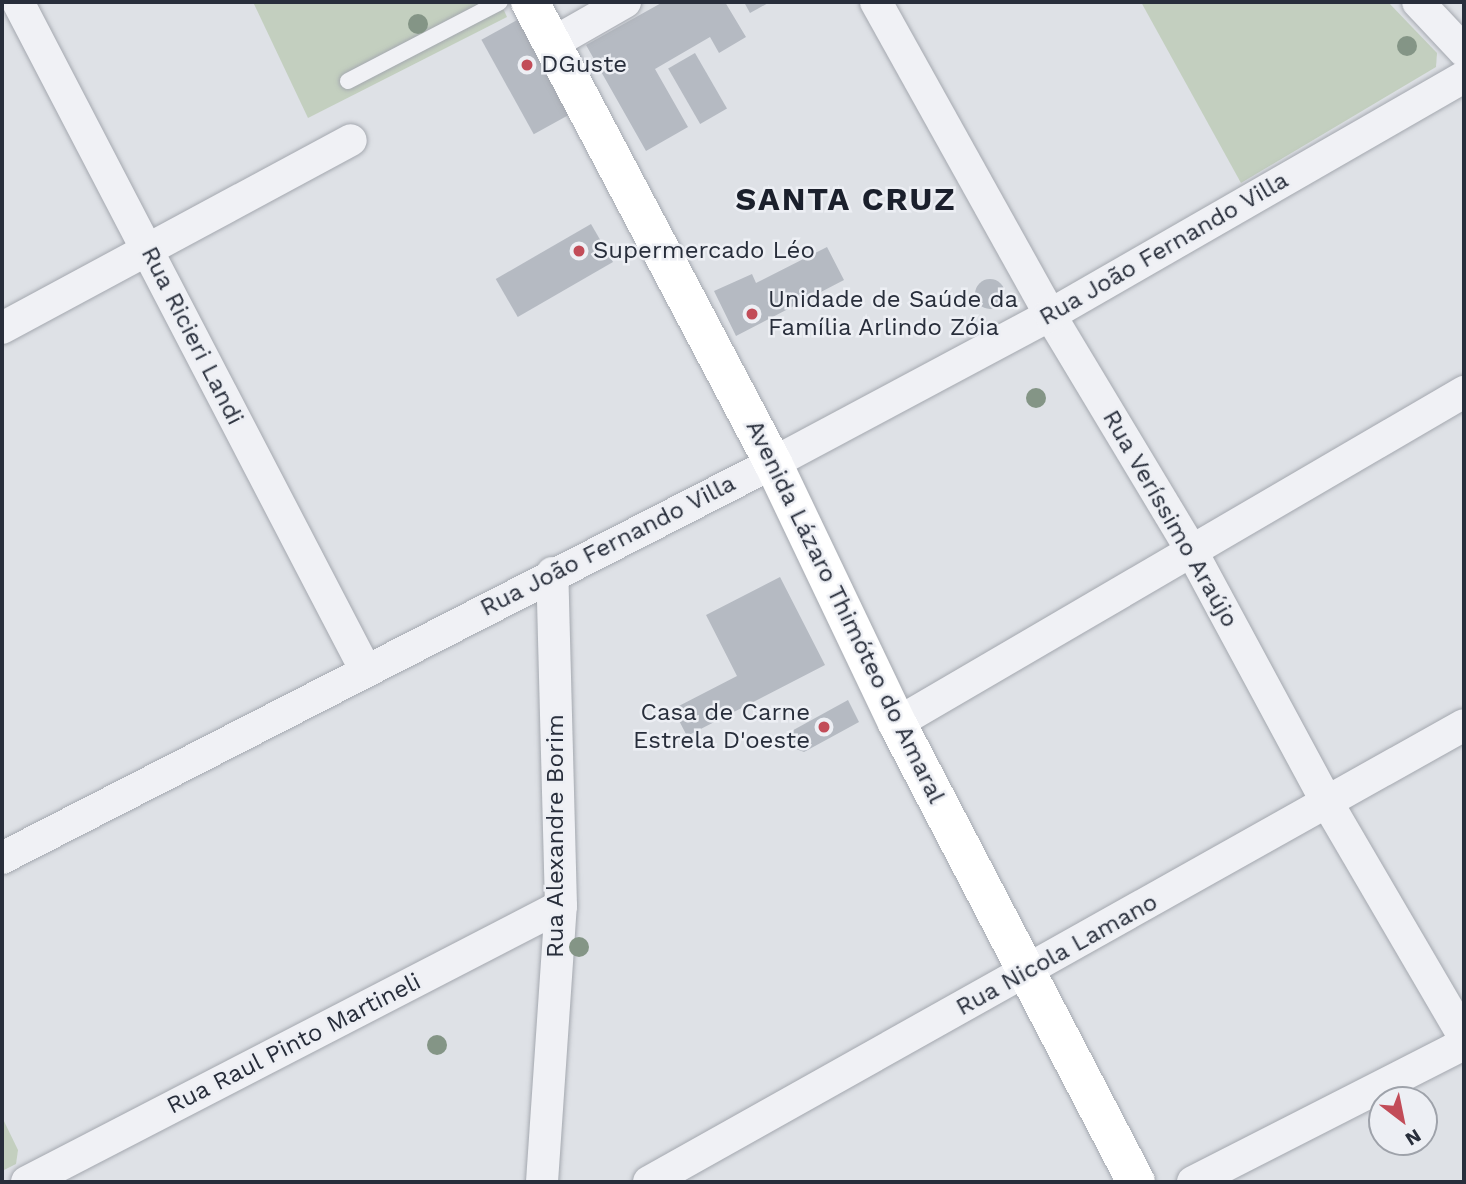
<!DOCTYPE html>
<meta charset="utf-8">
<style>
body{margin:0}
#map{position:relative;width:1466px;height:1184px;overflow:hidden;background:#dee1e6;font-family:"Work Sans",sans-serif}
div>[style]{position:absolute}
.green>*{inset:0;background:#c3cfbf}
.building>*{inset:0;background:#b5bac2;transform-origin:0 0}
.round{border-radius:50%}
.roads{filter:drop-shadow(0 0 2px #a4a8af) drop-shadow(0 0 2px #a4a8af)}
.lane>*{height:16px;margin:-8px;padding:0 8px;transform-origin:8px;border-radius:8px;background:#f0f1f5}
.street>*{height:32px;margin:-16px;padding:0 16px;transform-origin:16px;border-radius:16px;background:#f0f1f5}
.secondary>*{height:38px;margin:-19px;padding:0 19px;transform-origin:19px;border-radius:19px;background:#fff}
.trees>*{width:20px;height:20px;margin:-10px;border-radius:50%;background:#849586}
.dots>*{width:19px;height:19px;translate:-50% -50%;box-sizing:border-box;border:4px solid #edeff4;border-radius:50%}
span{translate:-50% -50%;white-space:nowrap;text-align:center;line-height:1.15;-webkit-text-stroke:5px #edeff4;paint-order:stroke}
.poi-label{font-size:24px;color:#282e3b}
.left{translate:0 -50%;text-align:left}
.right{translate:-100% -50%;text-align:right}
.street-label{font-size:24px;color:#282e3b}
.district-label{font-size:32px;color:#1b202c;font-weight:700;letter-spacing:2px}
.frame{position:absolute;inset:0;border:4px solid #282e3b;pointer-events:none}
.north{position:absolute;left:1368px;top:1086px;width:70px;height:70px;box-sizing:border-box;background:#edeff4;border:2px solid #9ea2aa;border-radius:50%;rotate:148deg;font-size:19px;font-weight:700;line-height:28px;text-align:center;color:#282e3b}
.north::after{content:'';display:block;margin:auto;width:24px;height:32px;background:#c24c58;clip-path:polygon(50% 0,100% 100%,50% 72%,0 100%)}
</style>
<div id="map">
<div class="green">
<i style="clip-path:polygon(253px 2px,500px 2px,507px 17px,308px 118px)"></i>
<i style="clip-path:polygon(1141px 2px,1388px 2px,1437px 53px,1436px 67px,1241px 183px)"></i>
<i style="clip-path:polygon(2px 1117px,18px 1150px,16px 1164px,2px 1171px)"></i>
</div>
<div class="building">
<i style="clip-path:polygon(663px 2px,725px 2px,746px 37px,719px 53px,710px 37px,655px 69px,688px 127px,646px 151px,586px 45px)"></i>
<i style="clip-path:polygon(744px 2px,770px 2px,750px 13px)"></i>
<i style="left:519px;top:19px;width:108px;height:43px;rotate:61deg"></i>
<i style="left:695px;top:53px;width:64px;height:31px;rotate:60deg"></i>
<i style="left:591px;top:224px;width:44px;height:110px;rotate:60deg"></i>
<i style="clip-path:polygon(827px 247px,844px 280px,736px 336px,714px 291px,752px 274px,756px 283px)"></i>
<i class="round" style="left:975px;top:279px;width:30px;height:30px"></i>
<i style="clip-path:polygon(780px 577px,825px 665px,687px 736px,673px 709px,737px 676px,706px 615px)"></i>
<i style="clip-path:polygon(848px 700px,859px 722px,804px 752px,791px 747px,788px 733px)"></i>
</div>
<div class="roads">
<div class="lane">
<i style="left:348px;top:81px;width:171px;rotate:-27.5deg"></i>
</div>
<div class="street">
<i style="left:18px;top:2px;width:754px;rotate:62.52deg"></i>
<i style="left:876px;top:2px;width:358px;rotate:60.9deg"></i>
<i style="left:1050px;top:315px;width:274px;rotate:59deg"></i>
<i style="left:1191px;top:550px;width:289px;rotate:61.7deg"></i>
<i style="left:1328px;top:804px;width:270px;rotate:59.7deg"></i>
<i style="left:1418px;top:2px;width:67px;rotate:46.8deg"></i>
<i style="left:553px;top:43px;width:83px;rotate:-29.7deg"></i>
<i style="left:2px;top:328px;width:396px;rotate:-28.3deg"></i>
<i style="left:897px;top:723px;width:657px;rotate:-30.28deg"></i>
<i style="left:2px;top:858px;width:866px;rotate:-27.13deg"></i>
<i style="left:773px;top:463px;width:314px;rotate:-28.1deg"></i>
<i style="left:1050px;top:315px;width:478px;rotate:-29.9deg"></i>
<i style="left:27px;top:1182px;width:601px;rotate:-27.33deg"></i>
<i style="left:542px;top:1182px;width:277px;rotate:-86.1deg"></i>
<i style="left:561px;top:906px;width:333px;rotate:-91.5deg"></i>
<i style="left:649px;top:1182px;width:934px;rotate:-29.28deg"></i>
<i style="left:1193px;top:1182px;width:304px;rotate:-27deg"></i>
</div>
<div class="secondary">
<i style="left:530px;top:2px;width:521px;rotate:62.21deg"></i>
<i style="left:773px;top:463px;width:288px;rotate:64.5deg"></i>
<i style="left:897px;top:723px;width:517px;rotate:62.49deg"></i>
</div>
</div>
<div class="trees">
<i style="left:418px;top:24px"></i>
<i style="left:1407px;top:46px"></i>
<i style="left:1036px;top:398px"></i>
<i style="left:579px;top:947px"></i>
<i style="left:437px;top:1045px"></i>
</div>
<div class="dots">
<i style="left:527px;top:65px;background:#c24c58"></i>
<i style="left:579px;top:251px;background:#c24c58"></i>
<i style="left:752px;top:314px;background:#c24c58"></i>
<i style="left:824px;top:727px;background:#c24c58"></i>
</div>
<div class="poi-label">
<span class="left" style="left:541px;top:65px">DGuste</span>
<span class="left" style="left:593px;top:251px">Supermercado Léo</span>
<span class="left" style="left:768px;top:314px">Unidade de Saúde da<br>Família Arlindo Zóia</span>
<span class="right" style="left:810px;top:727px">Casa de Carne<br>Estrela D'oeste</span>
</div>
<div class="street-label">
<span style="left:1164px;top:249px;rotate:-30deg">Rua João Fernando Villa</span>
<span style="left:192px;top:336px;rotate:63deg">Rua Ricieri Landi</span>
<span style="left:1170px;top:519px;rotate:60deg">Rua Veríssimo Araújo</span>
<span style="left:608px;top:546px;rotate:-27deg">Rua João Fernando Villa</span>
<span style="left:845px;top:612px;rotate:64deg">Avenida Lázaro Thimóteo do Amaral</span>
<span style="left:556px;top:836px;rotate:-90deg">Rua Alexandre Borim</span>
<span style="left:1057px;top:955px;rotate:-29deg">Rua Nicola Lamano</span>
<span style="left:294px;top:1044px;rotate:-27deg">Rua Raul Pinto Martineli</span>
</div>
<div class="district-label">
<span style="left:846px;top:199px">SANTA CRUZ</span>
</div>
<div class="frame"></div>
<div class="north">N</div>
</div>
